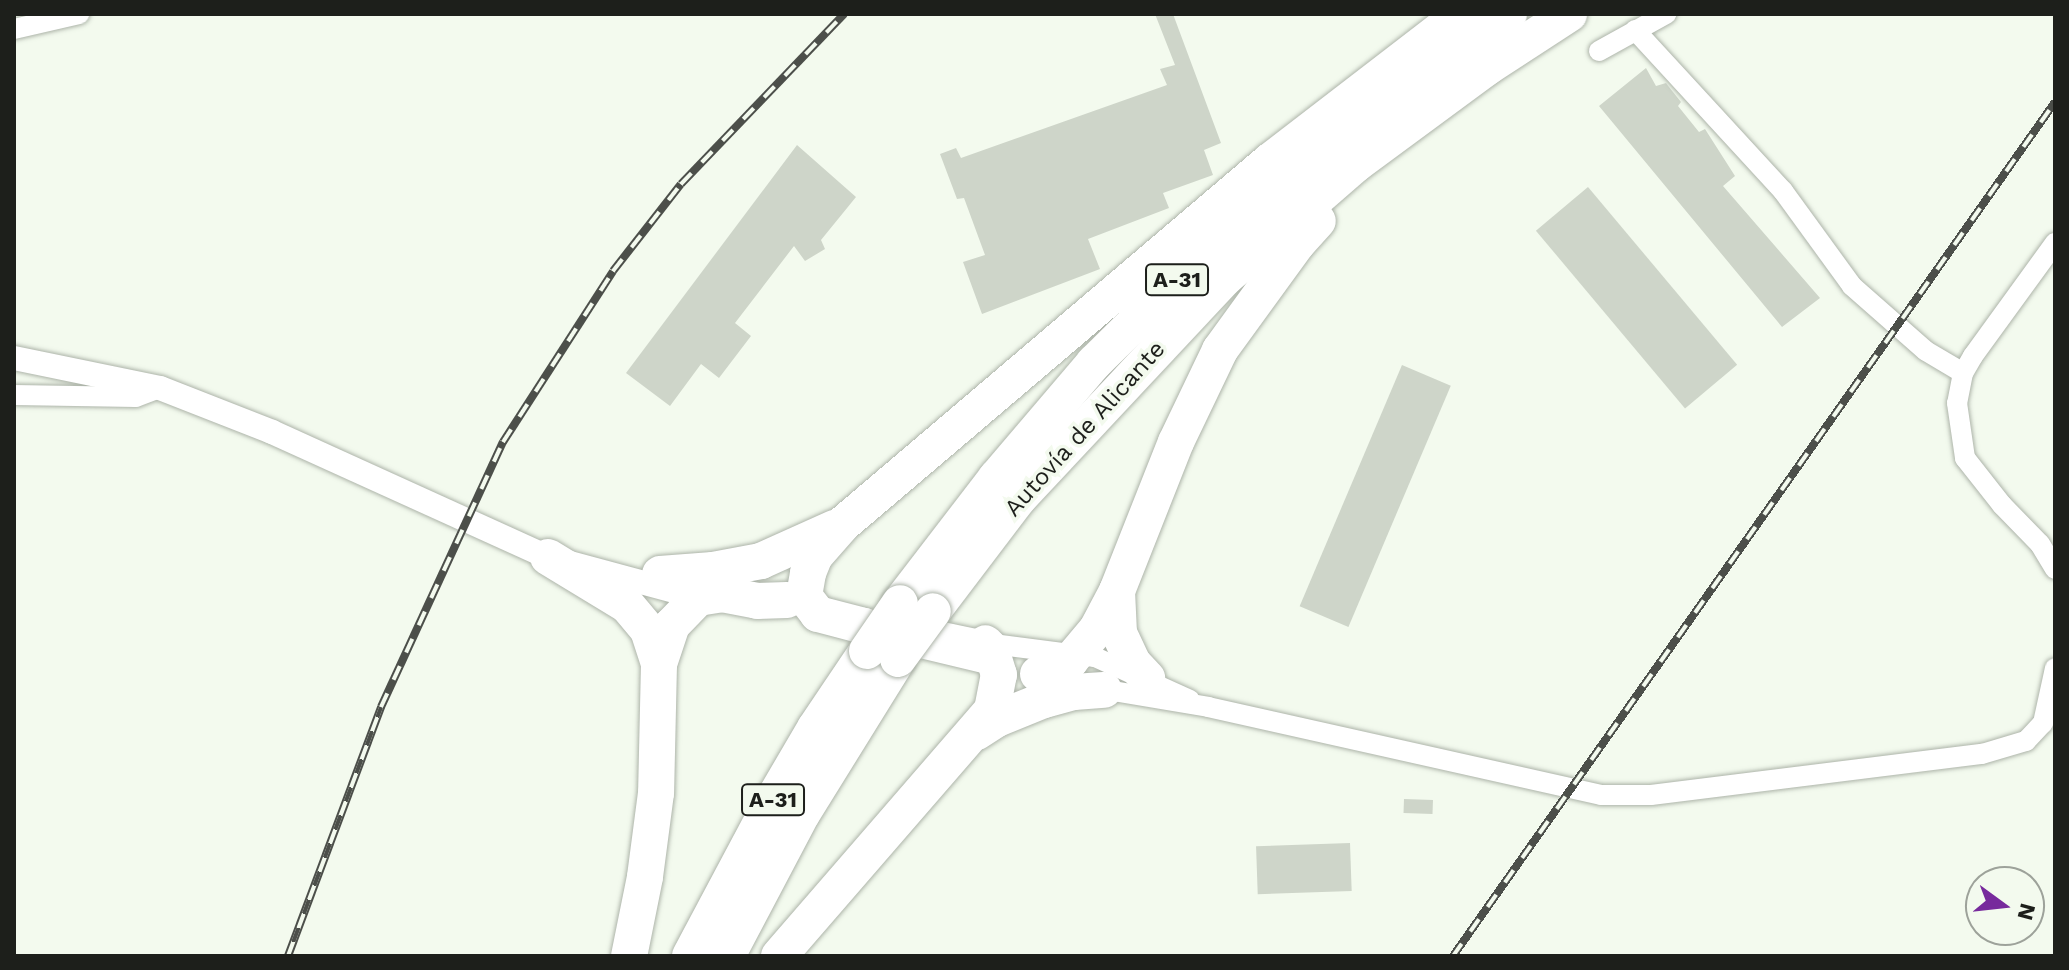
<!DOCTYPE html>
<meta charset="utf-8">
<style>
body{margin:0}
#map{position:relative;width:2069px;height:970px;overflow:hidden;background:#f3faee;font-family:"Work Sans",sans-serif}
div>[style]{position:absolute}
.building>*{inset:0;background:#ced5c9;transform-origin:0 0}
.roads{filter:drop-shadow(0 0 2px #adb4a9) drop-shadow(0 0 2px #adb4a9)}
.minor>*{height:20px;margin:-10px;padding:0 10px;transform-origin:10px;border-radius:10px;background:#fff}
.tertiary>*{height:24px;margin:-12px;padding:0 12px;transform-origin:12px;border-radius:12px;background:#fff}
.motorway>*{height:36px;margin:-18px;padding:0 18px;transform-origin:18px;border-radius:18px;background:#fff}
.rail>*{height:8px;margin-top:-4px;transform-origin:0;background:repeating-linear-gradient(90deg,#f3faee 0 15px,#4c4f4a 0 30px);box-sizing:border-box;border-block:2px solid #4c4f4a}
.bridges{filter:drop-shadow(0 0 2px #adb4a9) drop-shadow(0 0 2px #adb4a9)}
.motorway-bridge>*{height:36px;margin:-18px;padding:0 18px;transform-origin:18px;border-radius:18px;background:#fff}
span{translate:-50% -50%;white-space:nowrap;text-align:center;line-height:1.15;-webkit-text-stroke:7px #f3faee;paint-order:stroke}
.shield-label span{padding:2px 6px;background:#f3faee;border:2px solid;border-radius:6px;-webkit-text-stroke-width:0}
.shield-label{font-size:22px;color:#1d1f1b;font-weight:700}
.street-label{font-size:24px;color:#1d1f1b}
.frame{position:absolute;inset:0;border:16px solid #1d1f1b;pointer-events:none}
.north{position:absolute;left:1965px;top:866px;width:80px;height:80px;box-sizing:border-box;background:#f3faee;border:2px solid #9da29a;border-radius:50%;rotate:105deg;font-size:22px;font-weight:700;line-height:32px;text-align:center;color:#1d1f1b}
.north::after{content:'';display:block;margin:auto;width:28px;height:36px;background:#772a9c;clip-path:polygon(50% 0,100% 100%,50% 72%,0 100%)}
</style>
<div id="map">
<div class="building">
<i style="clip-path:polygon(1155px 14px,1173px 14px,1221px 143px,1204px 150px,1213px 175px,1163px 193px,1169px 208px,1088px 239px,1100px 269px,982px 314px,963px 262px,985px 255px,964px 198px,957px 199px,940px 154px,956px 148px,961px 158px,1167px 85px,1160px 69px,1175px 65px)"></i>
<i style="clip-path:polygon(1646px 68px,1656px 86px,1666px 83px,1669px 87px,1681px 102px,1678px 106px,1699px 132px,1705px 129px,1735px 176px,1723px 186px,1820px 298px,1782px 327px,1599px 106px)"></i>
<i style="clip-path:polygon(797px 145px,856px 197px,821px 240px,825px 249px,805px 261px,794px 246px,735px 323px,751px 336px,719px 378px,701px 364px,670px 406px,626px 373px)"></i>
<i style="left:1588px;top:187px;width:232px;height:68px;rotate:50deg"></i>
<i style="left:1402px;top:365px;width:53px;height:262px;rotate:23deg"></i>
<i style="left:1404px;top:799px;width:29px;height:14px;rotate:2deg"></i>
<i style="left:1350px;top:843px;width:48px;height:94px;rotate:88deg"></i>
</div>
<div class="roads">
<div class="minor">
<i style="left:14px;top:29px;width:67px;rotate:-13deg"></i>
<i style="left:1635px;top:30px;width:219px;rotate:47.4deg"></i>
<i style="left:1783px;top:191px;width:117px;rotate:54deg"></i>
<i style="left:1852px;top:286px;width:98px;rotate:41.3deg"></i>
<i style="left:1926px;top:351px;width:43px;rotate:30.7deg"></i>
<i style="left:1599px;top:51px;width:77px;rotate:-28.9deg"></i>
<i style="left:2055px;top:243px;width:140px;rotate:126deg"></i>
<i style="left:1973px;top:356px;width:20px;rotate:120deg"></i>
<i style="left:1963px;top:373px;width:31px;rotate:101deg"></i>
<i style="left:1957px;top:403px;width:56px;rotate:81.7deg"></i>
<i style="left:1965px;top:458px;width:60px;rotate:51.8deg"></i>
<i style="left:2002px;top:505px;width:54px;rotate:45.7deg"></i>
<i style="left:2040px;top:544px;width:29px;rotate:59deg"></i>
<i style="left:14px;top:395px;width:122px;rotate:0.9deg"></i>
<i style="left:136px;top:397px;width:26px;rotate:-21deg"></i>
<i style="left:985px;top:643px;width:111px;rotate:7.3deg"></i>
<i style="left:1095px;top:657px;width:104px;rotate:24.4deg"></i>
<i style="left:1095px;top:688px;width:115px;rotate:9.5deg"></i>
<i style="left:1208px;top:707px;width:403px;rotate:12.6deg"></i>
<i style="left:1601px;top:795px;width:50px"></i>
<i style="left:1651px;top:795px;width:334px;rotate:-7.1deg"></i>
<i style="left:1982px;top:754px;width:46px;rotate:-16.5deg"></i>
<i style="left:2026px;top:741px;width:25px;rotate:-47deg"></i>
<i style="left:2043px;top:723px;width:56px;rotate:-77.7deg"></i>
</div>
<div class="tertiary">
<i style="left:14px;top:358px;width:149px;rotate:11.6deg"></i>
<i style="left:160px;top:388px;width:120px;rotate:21.4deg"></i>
<i style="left:272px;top:432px;width:303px;rotate:24.4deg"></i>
<i style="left:548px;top:557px;width:165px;rotate:15.1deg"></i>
<i style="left:909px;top:627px;width:78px;rotate:11.9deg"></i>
<i style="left:896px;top:640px;width:103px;rotate:13.5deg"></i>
</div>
<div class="motorway">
<i style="left:548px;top:557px;width:92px;rotate:31.3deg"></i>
<i style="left:627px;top:605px;width:33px;rotate:50deg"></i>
<i style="left:648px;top:630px;width:36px;rotate:72deg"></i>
<i style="left:659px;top:664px;width:129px;rotate:91.3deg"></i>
<i style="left:656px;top:793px;width:85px;rotate:97.5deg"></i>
<i style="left:645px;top:877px;width:81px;rotate:101.4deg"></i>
<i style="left:660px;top:574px;width:53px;rotate:-4.3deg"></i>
<i style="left:713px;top:570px;width:49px;rotate:-10.6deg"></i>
<i style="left:761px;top:561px;width:80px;rotate:-24.3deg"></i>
<i style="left:1117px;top:591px;width:42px;rotate:87.3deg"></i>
<i style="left:1119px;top:633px;width:33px;rotate:65deg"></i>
<i style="left:1133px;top:663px;width:21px;rotate:47deg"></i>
<i style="left:900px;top:603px;width:158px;rotate:-52.5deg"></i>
<i style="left:996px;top:478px;width:151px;rotate:-49.6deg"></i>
<i style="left:1094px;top:363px;width:156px;rotate:-44.7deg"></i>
<i style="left:1205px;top:253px;width:151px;rotate:-41.5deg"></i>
<i style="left:1318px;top:153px;width:236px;rotate:-36deg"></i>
<i style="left:933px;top:611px;width:141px;rotate:-52.8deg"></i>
<i style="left:1018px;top:499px;width:304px;rotate:-46.9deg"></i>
<i style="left:1226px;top:277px;width:172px;rotate:-41deg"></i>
<i style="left:1356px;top:164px;width:162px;rotate:-36.4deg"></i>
<i style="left:1486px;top:68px;width:99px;rotate:-33deg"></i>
<i style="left:890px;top:639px;width:29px;rotate:-153deg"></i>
<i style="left:864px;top:626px;width:48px;rotate:-165.4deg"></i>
<i style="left:818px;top:614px;width:23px;rotate:-128deg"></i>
<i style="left:804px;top:596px;width:23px;rotate:-80deg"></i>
<i style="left:808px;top:573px;width:18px;rotate:-68deg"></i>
<i style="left:815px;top:556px;width:43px;rotate:-48.8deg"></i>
<i style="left:843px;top:524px;width:560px;rotate:-40.37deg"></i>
<i style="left:1270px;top:161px;width:241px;rotate:-37.6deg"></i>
<i style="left:659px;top:664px;width:41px;rotate:-71.6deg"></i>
<i style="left:672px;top:625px;width:37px;rotate:-46deg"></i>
<i style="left:698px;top:598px;width:24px;rotate:-9deg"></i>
<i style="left:722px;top:594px;width:36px;rotate:11deg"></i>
<i style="left:757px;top:601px;width:30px;rotate:-2deg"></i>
<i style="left:1038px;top:674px;width:35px;rotate:-22deg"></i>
<i style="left:1070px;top:661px;width:42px;rotate:-49.8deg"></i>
<i style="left:1097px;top:629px;width:43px;rotate:-62.2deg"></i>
<i style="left:1117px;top:591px;width:160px;rotate:-68.4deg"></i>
<i style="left:1176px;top:442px;width:102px;rotate:-64.4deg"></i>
<i style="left:1220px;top:350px;width:131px;rotate:-54deg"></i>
<i style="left:1297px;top:244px;width:31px;rotate:-48deg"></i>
<i style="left:977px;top:732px;width:24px;rotate:-33deg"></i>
<i style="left:997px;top:719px;width:51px;rotate:-22deg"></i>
<i style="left:1044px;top:700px;width:31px;rotate:-15deg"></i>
<i style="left:1074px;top:692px;width:30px;rotate:-4deg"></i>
<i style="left:690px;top:956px;width:179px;rotate:-62deg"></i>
<i style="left:774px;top:798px;width:81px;rotate:-59.6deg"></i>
<i style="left:815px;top:728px;width:93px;rotate:-56deg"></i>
<i style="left:727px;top:956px;width:161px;rotate:-62.2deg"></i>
<i style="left:802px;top:814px;width:182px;rotate:-58.2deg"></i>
<i style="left:779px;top:956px;width:325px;rotate:-49.1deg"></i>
<i style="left:992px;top:710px;width:36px;rotate:-79deg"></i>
<i style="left:999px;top:675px;width:27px;rotate:-107deg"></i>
<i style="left:991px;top:649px;width:8px;rotate:-135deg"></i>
</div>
</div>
<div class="rail">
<i style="left:288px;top:956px;width:266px;rotate:-69.5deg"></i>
<i style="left:381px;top:707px;width:292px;rotate:-65.3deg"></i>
<i style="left:503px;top:442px;width:203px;rotate:-57.2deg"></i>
<i style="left:613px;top:271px;width:110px;rotate:-52deg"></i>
<i style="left:681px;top:184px;width:236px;rotate:-46.2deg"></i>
<i style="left:1453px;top:956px;width:1045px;rotate:-54.82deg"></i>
</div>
<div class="bridges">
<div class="motorway-bridge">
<i style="left:867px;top:651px;width:58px;rotate:-55.5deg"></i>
<i style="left:898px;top:659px;width:59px;rotate:-53.9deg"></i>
</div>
</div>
<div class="shield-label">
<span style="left:1177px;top:280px">A-31</span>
<span style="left:773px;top:800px">A-31</span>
</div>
<div class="street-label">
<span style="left:1085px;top:429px;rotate:-48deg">Autovía de Alicante</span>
</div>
<div class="frame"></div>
<div class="north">N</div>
</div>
